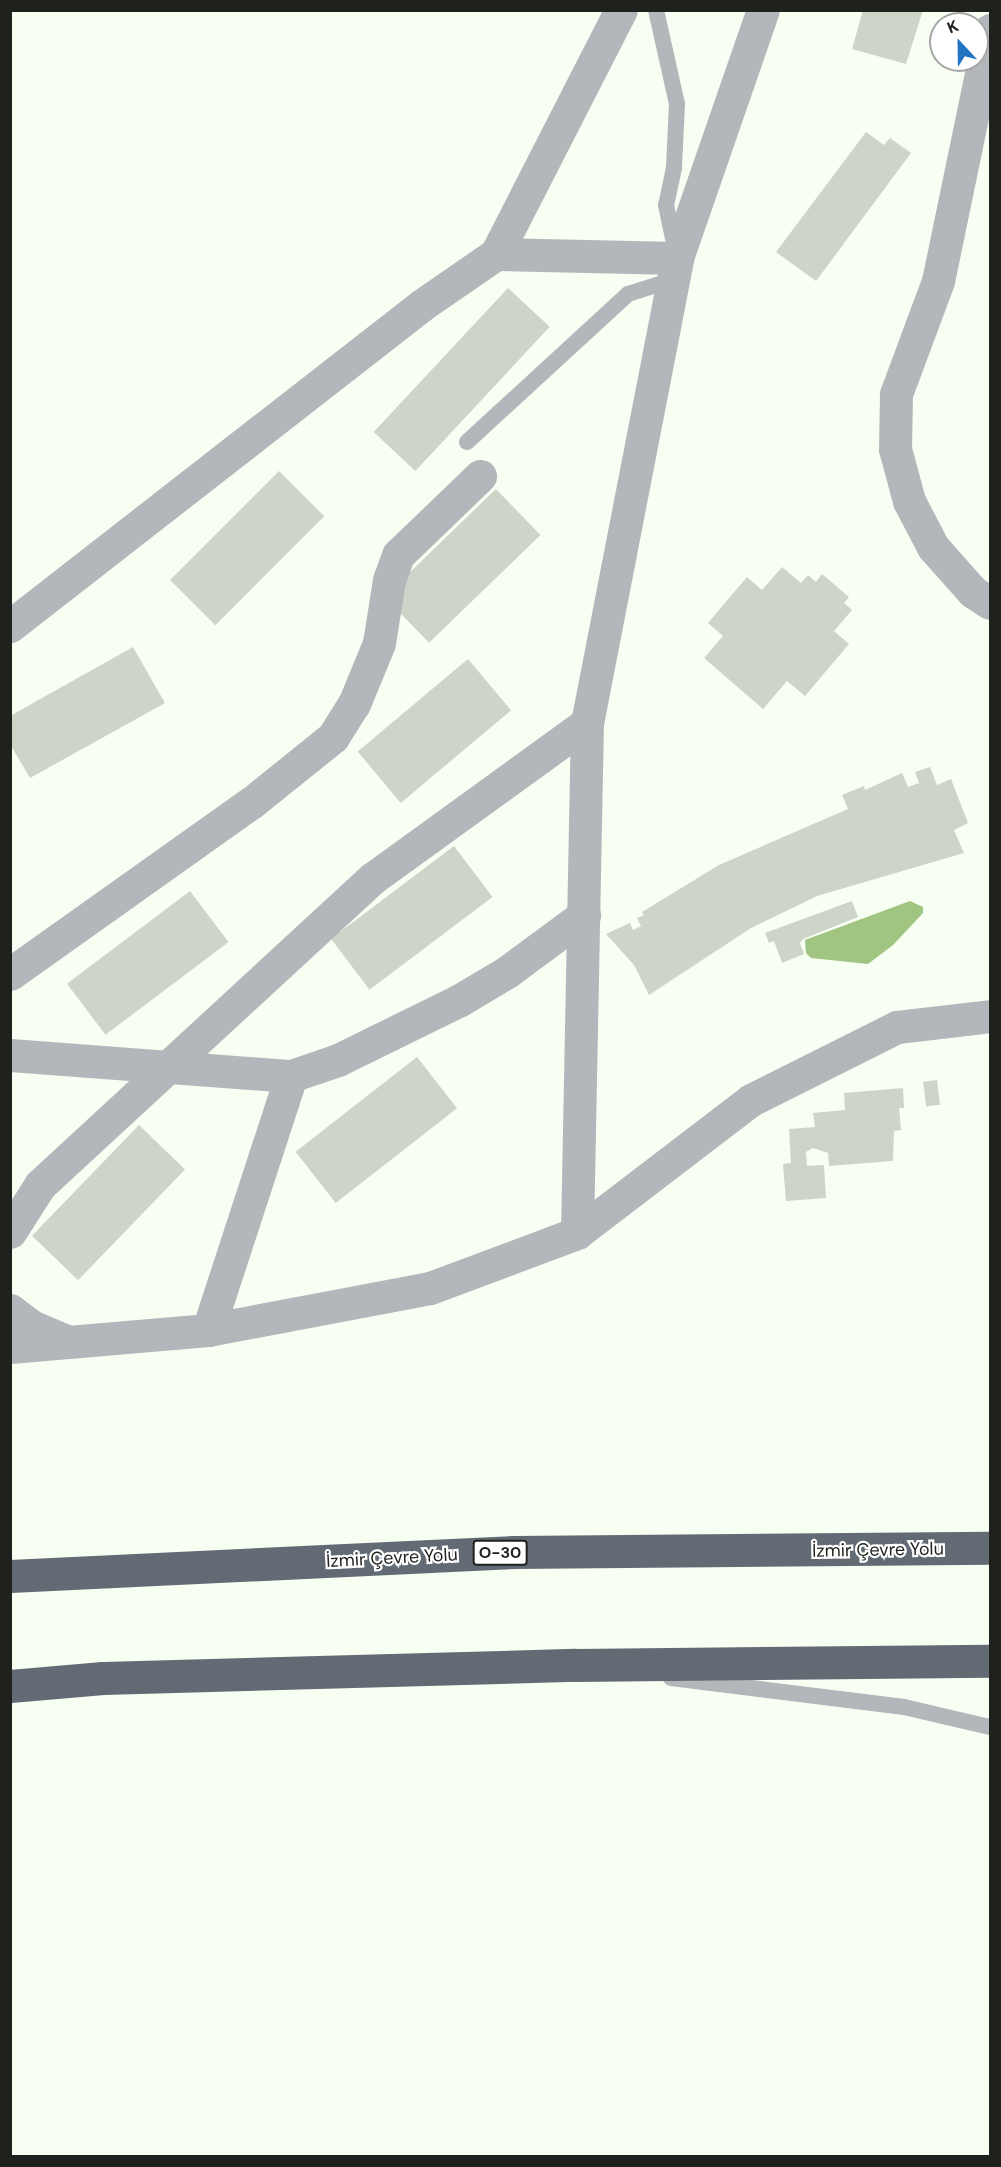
<!DOCTYPE html>
<meta charset="utf-8">
<style>
body{margin:0}
#map{position:relative;width:1001px;height:2167px;overflow:hidden;background:#f7fef2;font-family:"DM Sans",sans-serif}
div>[style]{position:absolute}
.water>*{inset:0;background:#a0c581}
.building>*{inset:0;background:#cdd4c8;transform-origin:0 0}
.service>*{height:16px;margin:-8px;padding:0 8px;transform-origin:8px;border-radius:8px;background:#b3b7bc}
.minor>*{height:33px;margin:-16.5px;padding:0 16.5px;transform-origin:16.5px;border-radius:16.5px;background:#b3b7bc}
.motorway>*{height:33px;margin:-16.5px;padding:0 16.5px;transform-origin:16.5px;border-radius:16.5px;background:#626a74}
span{translate:-50% -50%;white-space:nowrap;text-align:center;line-height:1.15;-webkit-text-stroke:4.5px #fff;paint-order:stroke}
.shield-label span{padding:2px 4px;background:#fff;border:2px solid;border-radius:4px;-webkit-text-stroke-width:0}
.shield-label{font-size:16px;color:#1f211d;font-weight:700}
.street-label{font-size:18px;color:#1f211d}
.frame{position:absolute;inset:0;border:12px solid #1f211d;pointer-events:none}
.north{position:absolute;left:929px;top:12px;width:60px;height:60px;box-sizing:border-box;background:#fff;border:2px solid #a5a6a5;border-radius:50%;rotate:338deg;font-size:16px;font-weight:700;line-height:24px;text-align:center;color:#1f211d}
.north::after{content:'';display:block;margin:auto;width:21px;height:27px;background:#2274c3;clip-path:polygon(50% 0,100% 100%,50% 72%,0 100%)}
</style>
<div id="map">
<div class="water">
<i style="clip-path:polygon(910px 901px,923px 907px,923px 913px,893px 945px,868px 964px,811px 958px,806px 953px,805px 940px)"></i>
</div>
<div class="building">
<i style="clip-path:polygon(863px 10px,923px 10px,906px 64px,852px 49px)"></i>
<i style="clip-path:polygon(866px 132px,884px 145px,890px 138px,911px 153px,816px 281px,776px 252px)"></i>
<i style="left:508px;top:288px;width:57px;height:197px;rotate:43deg"></i>
<i style="left:279px;top:471px;width:64px;height:154px;rotate:45deg"></i>
<i style="left:496px;top:489px;width:64px;height:155px;rotate:46deg"></i>
<i style="clip-path:polygon(782px 567px,801px 583px,808px 575px,816px 582px,822px 574px,849px 597px,844px 603px,852px 610px,834px 631px,849px 644px,805px 696px,787px 681px,763px 709px,704px 658px,723px 636px,708px 623px,747px 577px,762px 590px)"></i>
<i style="clip-path:polygon(133px 647px,165px 703px,30px 778px,10px 744px,10px 716px)"></i>
<i style="left:468px;top:659px;width:67px;height:144px;rotate:50deg"></i>
<i style="clip-path:polygon(930px 767px,937px 785px,951px 779px,968px 823px,954px 830px,964px 853px,817px 896px,751px 928px,649px 995px,634px 965px,606px 934px,630px 923px,633px 930px,641px 926px,637px 918px,644px 915px,642px 912px,719px 865px,848px 809px,842px 795px,864px 786px,865px 790px,902px 773px,908px 787px,919px 783px,915px 772px)"></i>
<i style="left:454px;top:846px;width:64px;height:154px;rotate:53deg"></i>
<i style="left:190px;top:891px;width:64px;height:154px;rotate:53deg"></i>
<i style="clip-path:polygon(852px 901px,858px 917px,803px 939px,800px 943px,804px 954px,782px 963px,774px 941px,769px 943px,765px 933px)"></i>
<i style="left:417px;top:1057px;width:65px;height:154px;rotate:52deg"></i>
<i style="left:937px;top:1080px;width:25px;height:14px;rotate:83deg"></i>
<i style="clip-path:polygon(903px 1088px,904px 1108px,899px 1108px,901px 1130px,894px 1131px,893px 1161px,829px 1166px,828px 1153px,813px 1148px,806px 1152px,807px 1166px,824px 1165px,826px 1198px,786px 1201px,783px 1164px,791px 1163px,789px 1129px,815px 1127px,813px 1113px,845px 1110px,844px 1093px)"></i>
<i style="left:139px;top:1125px;width:64px;height:154px;rotate:44deg"></i>
</div>
<div class="service">
<i style="left:656px;top:10px;width:96px;rotate:77.4deg"></i>
<i style="left:677px;top:104px;width:64px;rotate:92.7deg"></i>
<i style="left:674px;top:168px;width:38px;rotate:102deg"></i>
<i style="left:666px;top:205px;width:44px;rotate:78.2deg"></i>
<i style="left:467px;top:442px;width:219px;rotate:-42.6deg"></i>
<i style="left:628px;top:294px;width:46px;rotate:-17.7deg"></i>
<i style="left:671px;top:1678px;width:235px;rotate:7.1deg"></i>
<i style="left:904px;top:1707px;width:88px;rotate:13.1deg"></i>
</div>
<div class="minor">
<i style="left:990px;top:30px;width:256px;rotate:101.7deg"></i>
<i style="left:938px;top:281px;width:121px;rotate:110.4deg"></i>
<i style="left:896px;top:394px;width:55px;rotate:91deg"></i>
<i style="left:895px;top:449px;width:54px;rotate:74.9deg"></i>
<i style="left:909px;top:501px;width:52px;rotate:62.4deg"></i>
<i style="left:933px;top:547px;width:60px;rotate:48.4deg"></i>
<i style="left:973px;top:592px;width:20px;rotate:33deg"></i>
<i style="left:496px;top:254px;width:181px;rotate:1.3deg"></i>
<i style="left:10px;top:626px;width:522px;rotate:-37.92deg"></i>
<i style="left:422px;top:305px;width:90px;rotate:-34.6deg"></i>
<i style="left:496px;top:254px;width:274px;rotate:-62.9deg"></i>
<i style="left:10px;top:974px;width:296px;rotate:-35.4deg"></i>
<i style="left:251px;top:803px;width:105px;rotate:-38.8deg"></i>
<i style="left:333px;top:737px;width:39px;rotate:-58deg"></i>
<i style="left:354px;top:704px;width:66px;rotate:-67.7deg"></i>
<i style="left:379px;top:643px;width:64px;rotate:-81deg"></i>
<i style="left:389px;top:580px;width:27px;rotate:-70deg"></i>
<i style="left:398px;top:555px;width:114px;rotate:-43.9deg"></i>
<i style="left:10px;top:1055px;width:282px;rotate:4.3deg"></i>
<i style="left:291px;top:1076px;width:50px;rotate:-18.8deg"></i>
<i style="left:338px;top:1060px;width:136px;rotate:-26.2deg"></i>
<i style="left:460px;top:1000px;width:55px;rotate:-30.8deg"></i>
<i style="left:507px;top:972px;width:96px;rotate:-36.5deg"></i>
<i style="left:10px;top:1232px;width:56px;rotate:-57.4deg"></i>
<i style="left:40px;top:1185px;width:453px;rotate:-42.7deg"></i>
<i style="left:373px;top:878px;width:264px;rotate:-35.9deg"></i>
<i style="left:577px;top:1233px;width:510px;rotate:-88.88deg"></i>
<i style="left:587px;top:723px;width:474px;rotate:-79deg"></i>
<i style="left:677px;top:258px;width:262px;rotate:-70.9deg"></i>
<i style="left:10px;top:1310px;width:26px;rotate:37deg"></i>
<i style="left:31px;top:1326px;width:39px;rotate:23deg"></i>
<i style="left:208px;top:1330px;width:267px;rotate:-71.9deg"></i>
<i style="left:10px;top:1347px;width:199px;rotate:-4.9deg"></i>
<i style="left:208px;top:1330px;width:226px;rotate:-10.7deg"></i>
<i style="left:430px;top:1288px;width:157px;rotate:-20.5deg"></i>
<i style="left:577px;top:1233px;width:219px;rotate:-37.4deg"></i>
<i style="left:751px;top:1100px;width:163px;rotate:-26.6deg"></i>
<i style="left:897px;top:1027px;width:94px;rotate:-6.7deg"></i>
</div>
<div class="motorway">
<i style="left:10px;top:1576px;width:505px;rotate:-2.73deg"></i>
<i style="left:514px;top:1552px;width:476px;rotate:-0.5deg"></i>
<i style="left:10px;top:1686px;width:93px;rotate:-4.9deg"></i>
<i style="left:103px;top:1678px;width:472px;rotate:-1.6deg"></i>
<i style="left:575px;top:1665px;width:415px;rotate:-0.6deg"></i>
</div>
<div class="shield-label">
<span style="left:500px;top:1553px">O-30</span>
</div>
<div class="street-label">
<span style="left:878px;top:1550px;rotate:-1deg">İzmir Çevre Yolu</span>
<span style="left:392px;top:1558px;rotate:-3deg">İzmir Çevre Yolu</span>
</div>
<div class="frame"></div>
<div class="north">K</div>
</div>
